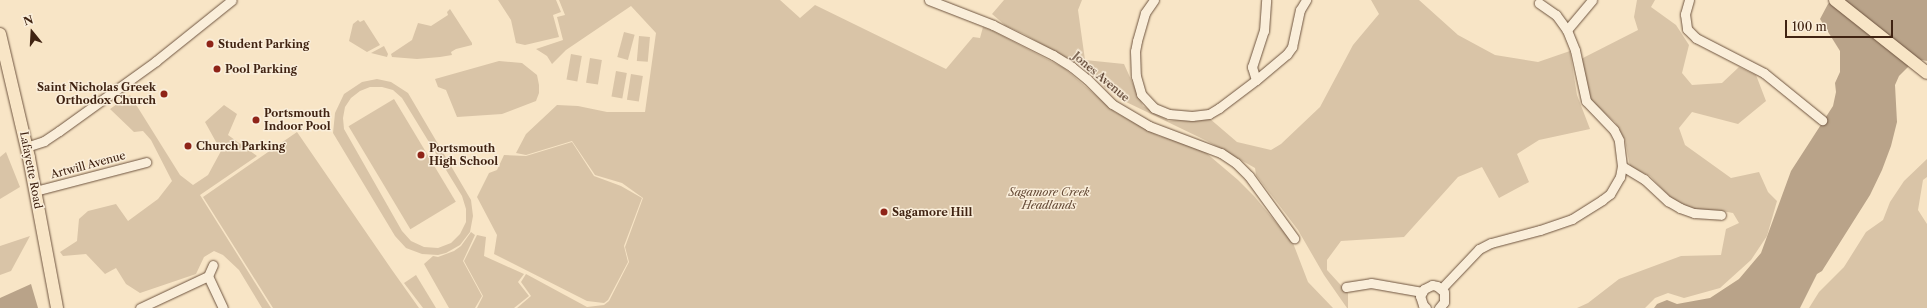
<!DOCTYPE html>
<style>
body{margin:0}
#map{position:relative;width:1927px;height:308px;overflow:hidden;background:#f8e5c6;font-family:"Libre Caslon Text",serif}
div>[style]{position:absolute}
.green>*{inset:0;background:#d9c4a7;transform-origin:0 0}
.water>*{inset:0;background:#b9a389}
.roads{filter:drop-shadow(0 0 1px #6e543f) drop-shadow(0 0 1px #6e543f)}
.minor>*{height:9px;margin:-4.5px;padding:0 4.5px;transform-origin:4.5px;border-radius:4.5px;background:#faeeda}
.major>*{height:12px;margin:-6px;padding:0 6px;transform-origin:6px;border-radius:6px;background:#f8e5c6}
.dots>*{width:11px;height:11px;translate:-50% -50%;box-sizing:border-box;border:2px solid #faeeda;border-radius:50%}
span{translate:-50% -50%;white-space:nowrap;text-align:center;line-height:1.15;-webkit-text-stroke:3px #faeeda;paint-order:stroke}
.poi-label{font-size:11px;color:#402312;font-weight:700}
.left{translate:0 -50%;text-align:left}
.right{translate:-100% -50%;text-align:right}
.street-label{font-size:11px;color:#402312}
.park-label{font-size:11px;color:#664b37;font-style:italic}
.north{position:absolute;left:12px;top:12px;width:40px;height:40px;-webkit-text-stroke:3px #faeeda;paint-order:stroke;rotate:342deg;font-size:11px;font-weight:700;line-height:16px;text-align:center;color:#402312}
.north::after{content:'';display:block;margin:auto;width:14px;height:18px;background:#402312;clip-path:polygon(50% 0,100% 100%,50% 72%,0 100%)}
.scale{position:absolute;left:1785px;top:20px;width:108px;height:18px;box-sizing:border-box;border:2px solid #402312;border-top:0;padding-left:5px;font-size:12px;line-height:14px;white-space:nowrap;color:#402312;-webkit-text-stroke:3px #faeeda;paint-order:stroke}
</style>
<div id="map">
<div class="green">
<i style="clip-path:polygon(498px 0,556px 0,561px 12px,553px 15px,559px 37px,525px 45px,516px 43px,511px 20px)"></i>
<i style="clip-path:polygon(559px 0,780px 0,800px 18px,815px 5px,946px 69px,973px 37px,980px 38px,983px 27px,993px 31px,1064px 68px,1115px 112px,1159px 136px,1198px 146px,1238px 180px,1254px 196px,1293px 243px,1308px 282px,1333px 308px,517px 308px,531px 296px,521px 282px,526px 274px,587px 307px,604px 305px,609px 301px,629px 262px,625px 247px,643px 198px,622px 183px,595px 175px,572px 141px,526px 155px,516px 153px,526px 134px,557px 105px,578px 106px,607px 112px,645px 112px,656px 33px,631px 6px,566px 50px,552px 64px,547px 56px,536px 49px,563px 40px,557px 17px,565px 15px)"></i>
<i style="clip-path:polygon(1004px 0,1082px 0,1078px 10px,1085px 60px,1124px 64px,1143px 106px,1169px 121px,1209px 118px,1237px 142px,1271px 150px,1281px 144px,1320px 107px,1353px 45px,1379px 14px,1371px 0,1419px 0,1458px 35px,1495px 55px,1538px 62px,1570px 51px,1577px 95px,1590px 129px,1539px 140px,1517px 154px,1529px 182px,1499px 198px,1482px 167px,1458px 177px,1404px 237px,1341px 241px,1327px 260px,1327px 270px,1348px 293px,1348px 308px,1347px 308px,1324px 275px,1298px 230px,1256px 175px,1255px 168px,1207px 141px,1120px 99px,1072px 62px,1024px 34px,1006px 26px,992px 14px)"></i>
<i style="clip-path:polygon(1637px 0,1655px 0,1651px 7px,1676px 25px,1689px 45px,1682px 73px,1692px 85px,1722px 83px,1739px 67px,1756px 75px,1766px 101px,1738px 124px,1692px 112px,1679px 128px,1685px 145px,1731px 178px,1759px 172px,1768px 192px,1777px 201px,1767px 236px,1751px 260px,1720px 288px,1684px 298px,1668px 293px,1655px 298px,1645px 308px,1577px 308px,1588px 303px,1619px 279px,1681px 256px,1721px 255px,1726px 229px,1739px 223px,1733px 213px,1716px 210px,1694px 210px,1671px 198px,1650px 176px,1630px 167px,1625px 140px,1615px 122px,1591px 101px,1581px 59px,1638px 30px,1634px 17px)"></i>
<i style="clip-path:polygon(450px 9px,472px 43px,472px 45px,456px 49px,451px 52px,452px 55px,440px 57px,417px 59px,392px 57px,391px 54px,412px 40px,418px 23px,431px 26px,448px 15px,447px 12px)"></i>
<i style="clip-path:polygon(358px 20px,360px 22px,364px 20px,380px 45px,367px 52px,349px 41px,353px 24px)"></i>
<i style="left:624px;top:32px;width:11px;height:26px;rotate:15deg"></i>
<i style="left:639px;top:36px;width:11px;height:25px;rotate:5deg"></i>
<i style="clip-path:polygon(384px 46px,388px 54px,387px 57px,371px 53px)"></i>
<i style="left:571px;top:54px;width:11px;height:26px;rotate:10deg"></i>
<i style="left:590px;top:58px;width:12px;height:25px;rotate:9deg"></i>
<i style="clip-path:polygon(499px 61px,522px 63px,537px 75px,539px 85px,539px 93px,536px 101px,502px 114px,457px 117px,446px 90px,438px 87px,435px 79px)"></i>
<i style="left:616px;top:71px;width:11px;height:26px;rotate:10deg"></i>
<i style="left:631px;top:74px;width:12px;height:26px;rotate:9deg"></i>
<i style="clip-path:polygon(evenodd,377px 79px,391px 82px,408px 93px,471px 200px,473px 216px,470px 232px,460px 245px,446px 253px,438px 255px,422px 254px,406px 248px,395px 236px,333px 133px,335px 113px,344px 94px,362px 82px,377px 79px,370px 87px,382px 87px,393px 90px,402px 98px,462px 196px,466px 209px,466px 222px,460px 234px,451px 243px,438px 248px,424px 247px,411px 241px,402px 231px,344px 129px,343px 118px,345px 107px,351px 98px,360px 91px,370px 87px)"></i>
<i style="clip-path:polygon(130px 95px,180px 175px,193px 185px,208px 175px,221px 151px,205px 122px,224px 105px,237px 114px,228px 135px,257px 156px,200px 195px,271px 308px,262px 308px,239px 270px,223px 255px,214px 251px,204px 257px,196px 274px,140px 293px,126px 284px,116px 268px,105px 274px,86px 254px,63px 256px,60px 252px,77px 241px,79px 219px,88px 211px,116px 204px,128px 221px,158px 199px,172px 181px,151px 140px,143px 131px,134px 132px,110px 109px)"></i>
<i style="left:394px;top:99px;width:120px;height:53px;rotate:59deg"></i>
<i style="clip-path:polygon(297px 132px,392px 270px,419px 308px,273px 308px,203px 197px)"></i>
<i style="clip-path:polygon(572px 142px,594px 176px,621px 186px,642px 198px,624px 246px,628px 262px,608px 300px,604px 303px,587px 301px,494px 254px,497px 235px,477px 197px,489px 173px,497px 170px,504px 155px,526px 156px)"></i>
<i style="clip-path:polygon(6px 152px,20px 187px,0 199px,0 157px)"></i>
<i style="clip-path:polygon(1927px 159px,1927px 177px,1923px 180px,1918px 210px,1927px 224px,1927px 308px,1809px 308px,1819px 292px,1844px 267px,1866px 232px,1883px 220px,1890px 202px,1904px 181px)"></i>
<i style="clip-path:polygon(471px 232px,475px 235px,463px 261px,482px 296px,475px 308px,449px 308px,424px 264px,433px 256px,438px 257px,454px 251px,461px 246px)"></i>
<i style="clip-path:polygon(477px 235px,486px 237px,484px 256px,524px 274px,518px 282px,529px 296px,514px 308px,477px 308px,483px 296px,464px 261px)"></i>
<i style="clip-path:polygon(30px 236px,11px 271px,0 275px,0 246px)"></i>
<i style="clip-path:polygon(416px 275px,436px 308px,423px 308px,404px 283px)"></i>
</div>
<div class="water">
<i style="clip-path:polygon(1833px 0,1927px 0,1927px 61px,1916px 59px,1899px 76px,1895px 85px,1897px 122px,1891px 146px,1882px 170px,1870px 195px,1822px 271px,1817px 274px,1800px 308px,1654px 308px,1657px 304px,1667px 300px,1677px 304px,1710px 298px,1739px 279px,1761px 253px,1791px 171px,1833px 106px,1836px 92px,1835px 83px,1840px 72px,1840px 51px,1820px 19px,1828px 4px)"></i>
<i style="clip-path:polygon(31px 284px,38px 308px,0 308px,0 298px)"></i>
</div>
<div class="roads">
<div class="minor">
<i style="left:929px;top:0;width:69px;rotate:21.3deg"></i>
<i style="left:993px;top:25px;width:67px;rotate:26.6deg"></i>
<i style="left:1053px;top:55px;width:22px;rotate:32deg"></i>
<i style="left:1072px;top:67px;width:19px;rotate:39deg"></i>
<i style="left:1087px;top:79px;width:35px;rotate:45deg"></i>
<i style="left:1112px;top:104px;width:43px;rotate:30.7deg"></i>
<i style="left:1149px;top:126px;width:77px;rotate:20.6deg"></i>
<i style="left:1221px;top:153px;width:18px;rotate:34deg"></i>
<i style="left:1236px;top:163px;width:18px;rotate:45deg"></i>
<i style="left:1249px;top:176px;width:77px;rotate:54deg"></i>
<i style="left:1154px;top:0;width:16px;rotate:125deg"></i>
<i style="left:1145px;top:13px;width:29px;rotate:106deg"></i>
<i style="left:1137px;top:41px;width:10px;rotate:101deg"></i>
<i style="left:1135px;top:51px;width:25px;rotate:88deg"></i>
<i style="left:1136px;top:76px;width:19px;rotate:74deg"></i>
<i style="left:1141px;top:94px;width:19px;rotate:47deg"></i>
<i style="left:1154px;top:108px;width:16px;rotate:22deg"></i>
<i style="left:1169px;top:114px;width:23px;rotate:5deg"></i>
<i style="left:1192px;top:116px;width:17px;rotate:-7deg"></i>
<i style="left:1209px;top:114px;width:12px;rotate:-31deg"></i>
<i style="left:1219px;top:108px;width:46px;rotate:-37.1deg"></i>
<i style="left:1256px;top:80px;width:40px;rotate:-40deg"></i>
<i style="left:1287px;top:54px;width:9px;rotate:-54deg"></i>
<i style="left:1292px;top:47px;width:38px;rotate:-78deg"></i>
<i style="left:1300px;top:10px;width:12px;rotate:-59deg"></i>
<i style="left:1689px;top:0;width:15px;rotate:106deg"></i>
<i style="left:1685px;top:14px;width:15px;rotate:82deg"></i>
<i style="left:1687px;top:29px;width:13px;rotate:45deg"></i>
<i style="left:1696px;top:38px;width:76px;rotate:27.2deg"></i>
<i style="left:1764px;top:73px;width:75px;rotate:39deg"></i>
<i style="left:1567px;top:30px;width:39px;rotate:-50deg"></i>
<i style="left:1256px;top:80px;width:14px;rotate:-107deg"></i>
<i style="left:1252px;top:67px;width:38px;rotate:-72deg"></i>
<i style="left:1264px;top:31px;width:31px;rotate:-86deg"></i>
<i style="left:26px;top:147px;width:19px;rotate:-18deg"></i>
<i style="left:44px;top:141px;width:18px;rotate:-34deg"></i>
<i style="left:59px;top:131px;width:120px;rotate:-35.8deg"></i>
<i style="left:156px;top:61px;width:97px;rotate:-38.8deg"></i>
<i style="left:1622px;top:166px;width:26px;rotate:31deg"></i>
<i style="left:1644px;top:179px;width:33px;rotate:43deg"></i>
<i style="left:1668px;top:201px;width:14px;rotate:30deg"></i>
<i style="left:1680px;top:208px;width:15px;rotate:20deg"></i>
<i style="left:1694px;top:213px;width:27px;rotate:4deg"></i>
<i style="left:35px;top:191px;width:115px;rotate:-14.6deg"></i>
<i style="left:208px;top:276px;width:35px;rotate:65deg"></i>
<i style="left:1346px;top:287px;width:25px;rotate:-9deg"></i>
<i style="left:1371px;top:283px;width:52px;rotate:10deg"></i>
<i style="left:1441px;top:289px;width:55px;rotate:-46.5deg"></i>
<i style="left:1479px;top:249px;width:13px;rotate:-27deg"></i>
<i style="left:1491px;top:243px;width:51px;rotate:-14.9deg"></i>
<i style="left:1540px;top:230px;width:34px;rotate:-19deg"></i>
<i style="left:1572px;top:219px;width:36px;rotate:-32deg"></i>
<i style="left:1602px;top:200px;width:10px;rotate:-37deg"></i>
<i style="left:1610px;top:194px;width:20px;rotate:-60deg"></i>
<i style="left:1620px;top:177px;width:11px;rotate:-80deg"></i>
<i style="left:1622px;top:166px;width:26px;rotate:-97deg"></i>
<i style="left:1619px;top:140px;width:11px;rotate:-117deg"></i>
<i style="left:1614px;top:130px;width:40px;rotate:-134deg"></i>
<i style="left:1586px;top:101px;width:52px;rotate:-102.2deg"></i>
<i style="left:1575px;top:50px;width:22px;rotate:-112deg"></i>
<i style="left:1567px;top:30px;width:19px;rotate:-126deg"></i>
<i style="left:1556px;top:15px;width:21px;rotate:-145deg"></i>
<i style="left:140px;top:308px;width:75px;rotate:-25.2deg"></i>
<i style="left:208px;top:276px;width:12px;rotate:-66deg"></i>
<i style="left:1426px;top:308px;width:4px;rotate:-135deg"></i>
<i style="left:1423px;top:305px;width:9px;rotate:-108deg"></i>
<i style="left:1420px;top:296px;width:8px;rotate:-60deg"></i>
<i style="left:1424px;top:289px;width:9px;rotate:-27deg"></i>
<i style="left:1432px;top:285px;width:5px;rotate:11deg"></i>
<i style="left:1437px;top:286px;width:9px;rotate:41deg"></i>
<i style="left:1444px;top:292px;width:10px;rotate:90deg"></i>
<i style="left:1444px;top:302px;width:8px;rotate:130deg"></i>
</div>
<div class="major">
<i style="left:1835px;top:0;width:117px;rotate:38.4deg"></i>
<i style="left:0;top:34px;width:127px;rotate:76.8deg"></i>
<i style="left:29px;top:158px;width:153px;rotate:79.4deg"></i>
</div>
</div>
<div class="dots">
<i style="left:210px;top:44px;background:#8f2418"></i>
<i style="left:217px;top:69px;background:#8f2418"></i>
<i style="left:164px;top:94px;background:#8f2418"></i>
<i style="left:256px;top:120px;background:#8f2418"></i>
<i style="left:188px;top:146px;background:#8f2418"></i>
<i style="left:421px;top:155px;background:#8f2418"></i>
<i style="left:884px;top:212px;background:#8f2418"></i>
</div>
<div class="poi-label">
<span class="left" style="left:218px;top:44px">Student Parking</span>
<span class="left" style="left:225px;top:69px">Pool Parking</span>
<span class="right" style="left:156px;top:94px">Saint Nicholas Greek<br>Orthodox Church</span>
<span class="left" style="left:264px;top:120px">Portsmouth<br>Indoor Pool</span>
<span class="left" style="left:196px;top:146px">Church Parking</span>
<span class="left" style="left:429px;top:155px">Portsmouth<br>High School</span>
<span class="left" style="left:892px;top:212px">Sagamore Hill</span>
</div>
<div class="street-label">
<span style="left:1101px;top:77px;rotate:40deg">Jones Avenue</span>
<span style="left:88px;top:165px;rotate:-15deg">Artwill Avenue</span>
<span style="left:31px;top:170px;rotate:79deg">Lafayette Road</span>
</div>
<div class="park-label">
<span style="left:1049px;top:199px">Sagamore Creek<br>Headlands</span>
</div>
<div class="north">N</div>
<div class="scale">100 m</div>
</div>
